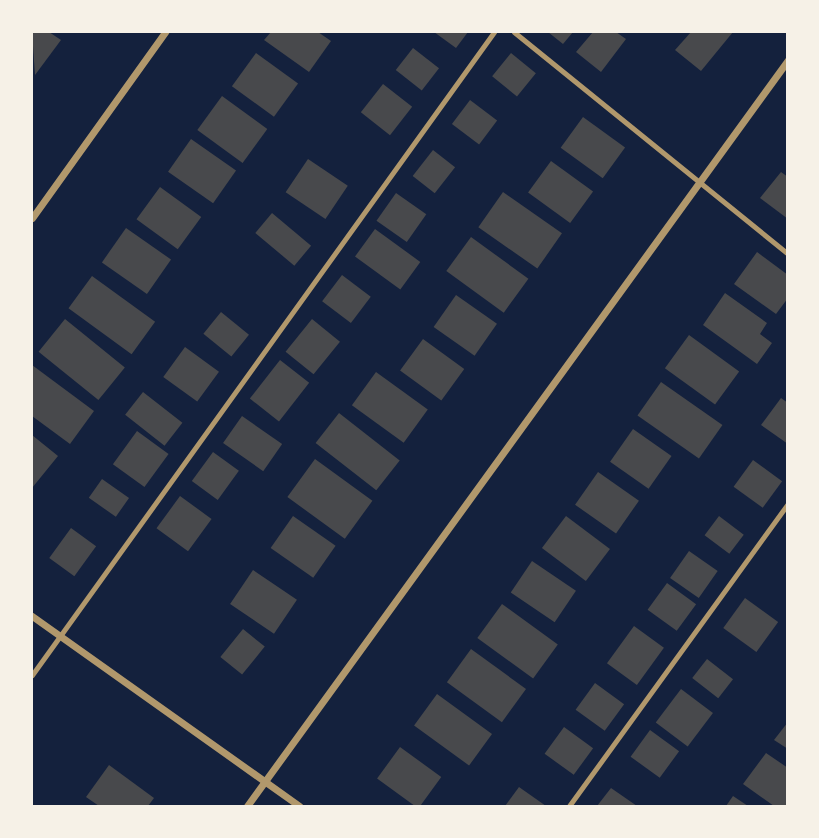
<!DOCTYPE html>
<style>
body{margin:0}
#map{position:relative;width:819px;height:838px;overflow:hidden;background:#14213d;font-family:"Public Sans",sans-serif}
div>[style]{position:absolute}
.building>*{inset:0;background:#48494c;transform-origin:0 0}
.service>*{height:5px;margin:-2.5px;padding:0 2.5px;transform-origin:2.5px;border-radius:2.5px;background:#b1986c}
.minor>*{height:7px;margin:-3.5px;padding:0 3.5px;transform-origin:3.5px;border-radius:3.5px;background:#b1986c}
span{translate:-50% -50%;white-space:nowrap;text-align:center;line-height:1.15;-webkit-text-stroke:7px #f6f1e7;paint-order:stroke}
.frame{position:absolute;inset:0;border:33px solid #f6f1e7;pointer-events:none}
</style>
<div id="map">
<div class="building">
<i style="clip-path:polygon(32px 32px,49px 32px,61px 40px,35px 75px)"></i>
<i style="clip-path:polygon(271px 32px,318px 32px,331px 41px,309px 72px,264px 40px)"></i>
<i style="clip-path:polygon(434px 32px,468px 32px,456px 48px)"></i>
<i style="clip-path:polygon(548px 32px,573px 32px,563px 44px)"></i>
<i style="clip-path:polygon(593px 32px,616px 32px,626px 39px,601px 72px,576px 52px)"></i>
<i style="clip-path:polygon(691px 32px,733px 32px,701px 71px,675px 50px)"></i>
<i style="left:413px;top:48px;width:33px;height:28px;rotate:38deg"></i>
<i style="left:256px;top:53px;width:52px;height:41px;rotate:36deg"></i>
<i style="left:511px;top:53px;width:32px;height:30px;rotate:39deg"></i>
<i style="left:383px;top:84px;width:37px;height:36px;rotate:38deg"></i>
<i style="left:222px;top:96px;width:56px;height:42px;rotate:36deg"></i>
<i style="left:470px;top:100px;width:34px;height:30px;rotate:37deg"></i>
<i style="left:583px;top:117px;width:52px;height:38px;rotate:36deg"></i>
<i style="left:191px;top:139px;width:55px;height:40px;rotate:35deg"></i>
<i style="left:433px;top:150px;width:28px;height:33px;rotate:38deg"></i>
<i style="left:308px;top:159px;width:48px;height:40px;rotate:34deg"></i>
<i style="left:551px;top:161px;width:52px;height:39px;rotate:36deg"></i>
<i style="clip-path:polygon(781px 172px,788px 177px,788px 219px,760px 198px)"></i>
<i style="left:160px;top:187px;width:51px;height:40px;rotate:36deg"></i>
<i style="left:503px;top:192px;width:72px;height:43px;rotate:35deg"></i>
<i style="left:396px;top:193px;width:37px;height:34px;rotate:35deg"></i>
<i style="left:272px;top:213px;width:51px;height:26px;rotate:40deg"></i>
<i style="left:126px;top:228px;width:55px;height:42px;rotate:35deg"></i>
<i style="left:375px;top:229px;width:56px;height:34px;rotate:36deg"></i>
<i style="left:471px;top:237px;width:71px;height:42px;rotate:36deg"></i>
<i style="clip-path:polygon(757px 252px,788px 275px,788px 298px,776px 314px,734px 284px)"></i>
<i style="left:342px;top:275px;width:36px;height:33px;rotate:37deg"></i>
<i style="left:92px;top:276px;width:78px;height:40px;rotate:36deg"></i>
<i style="clip-path:polygon(725px 293px,767px 323px,760px 334px,772px 343px,757px 364px,703px 325px)"></i>
<i style="left:456px;top:295px;width:50px;height:39px;rotate:35deg"></i>
<i style="left:221px;top:312px;width:36px;height:28px;rotate:39deg"></i>
<i style="left:65px;top:319px;width:77px;height:42px;rotate:39deg"></i>
<i style="left:312px;top:319px;width:36px;height:42px;rotate:39deg"></i>
<i style="left:689px;top:335px;width:62px;height:41px;rotate:36deg"></i>
<i style="left:423px;top:339px;width:51px;height:39px;rotate:36deg"></i>
<i style="left:185px;top:347px;width:42px;height:37px;rotate:36deg"></i>
<i style="left:280px;top:360px;width:37px;height:49px;rotate:38deg"></i>
<i style="clip-path:polygon(32px 365px,94px 411px,70px 444px,32px 416px)"></i>
<i style="left:376px;top:372px;width:64px;height:41px;rotate:36deg"></i>
<i style="left:661px;top:382px;width:75px;height:41px;rotate:35deg"></i>
<i style="left:143px;top:392px;width:50px;height:29px;rotate:38deg"></i>
<i style="clip-path:polygon(781px 398px,788px 403px,788px 444px,761px 425px)"></i>
<i style="left:339px;top:413px;width:77px;height:38px;rotate:38deg"></i>
<i style="left:242px;top:416px;width:49px;height:33px;rotate:35deg"></i>
<i style="left:633px;top:429px;width:47px;height:40px;rotate:35deg"></i>
<i style="left:137px;top:431px;width:39px;height:41px;rotate:36deg"></i>
<i style="clip-path:polygon(32px 435px,58px 456px,32px 488px)"></i>
<i style="left:213px;top:452px;width:32px;height:36px;rotate:36deg"></i>
<i style="left:315px;top:459px;width:71px;height:47px;rotate:36deg"></i>
<i style="left:753px;top:460px;width:36px;height:33px;rotate:36deg"></i>
<i style="left:598px;top:472px;width:50px;height:40px;rotate:35deg"></i>
<i style="left:102px;top:479px;width:33px;height:23px;rotate:35deg"></i>
<i style="left:180px;top:496px;width:39px;height:40px;rotate:36deg"></i>
<i style="left:293px;top:516px;width:52px;height:39px;rotate:35deg"></i>
<i style="left:566px;top:516px;width:55px;height:40px;rotate:37deg"></i>
<i style="left:719px;top:516px;width:31px;height:24px;rotate:37deg"></i>
<i style="left:71px;top:528px;width:31px;height:37px;rotate:36deg"></i>
<i style="left:689px;top:551px;width:35px;height:33px;rotate:35deg"></i>
<i style="left:532px;top:561px;width:53px;height:38px;rotate:34deg"></i>
<i style="left:253px;top:570px;width:53px;height:41px;rotate:34deg"></i>
<i style="left:667px;top:583px;width:36px;height:33px;rotate:36deg"></i>
<i style="left:745px;top:598px;width:41px;height:37px;rotate:36deg"></i>
<i style="left:502px;top:604px;width:69px;height:42px;rotate:36deg"></i>
<i style="left:634px;top:626px;width:37px;height:46px;rotate:36deg"></i>
<i style="left:243px;top:629px;width:28px;height:36px;rotate:39deg"></i>
<i style="left:471px;top:649px;width:68px;height:41px;rotate:36deg"></i>
<i style="left:707px;top:659px;width:33px;height:24px;rotate:38deg"></i>
<i style="left:595px;top:683px;width:36px;height:33px;rotate:36deg"></i>
<i style="left:681px;top:689px;width:40px;height:42px;rotate:37deg"></i>
<i style="left:437px;top:694px;width:68px;height:39px;rotate:36deg"></i>
<i style="clip-path:polygon(788px 722px,788px 749px,774px 740px)"></i>
<i style="left:564px;top:727px;width:36px;height:33px;rotate:36deg"></i>
<i style="left:650px;top:730px;width:36px;height:33px;rotate:36deg"></i>
<i style="left:400px;top:747px;width:51px;height:39px;rotate:36deg"></i>
<i style="clip-path:polygon(766px 753px,788px 768px,788px 806px,774px 806px,743px 784px)"></i>
<i style="clip-path:polygon(109px 765px,154px 798px,148px 806px,99px 806px,86px 797px)"></i>
<i style="clip-path:polygon(519px 787px,546px 806px,505px 806px)"></i>
<i style="clip-path:polygon(611px 788px,637px 806px,597px 806px)"></i>
<i style="clip-path:polygon(733px 796px,748px 806px,726px 806px)"></i>
</div>
<div class="service">
<i style="left:514px;top:32px;width:353px;rotate:39deg"></i>
<i style="left:32px;top:675px;width:792px;rotate:-54.3deg"></i>
<i style="left:569px;top:806px;width:373px;rotate:-54.1deg"></i>
</div>
<div class="minor">
<i style="left:32px;top:218px;width:229px;rotate:-54.4deg"></i>
<i style="left:32px;top:616px;width:328px;rotate:35.4deg"></i>
<i style="left:247px;top:806px;width:922px;rotate:-54.05deg"></i>
</div>
<div class="frame"></div>
</div>
